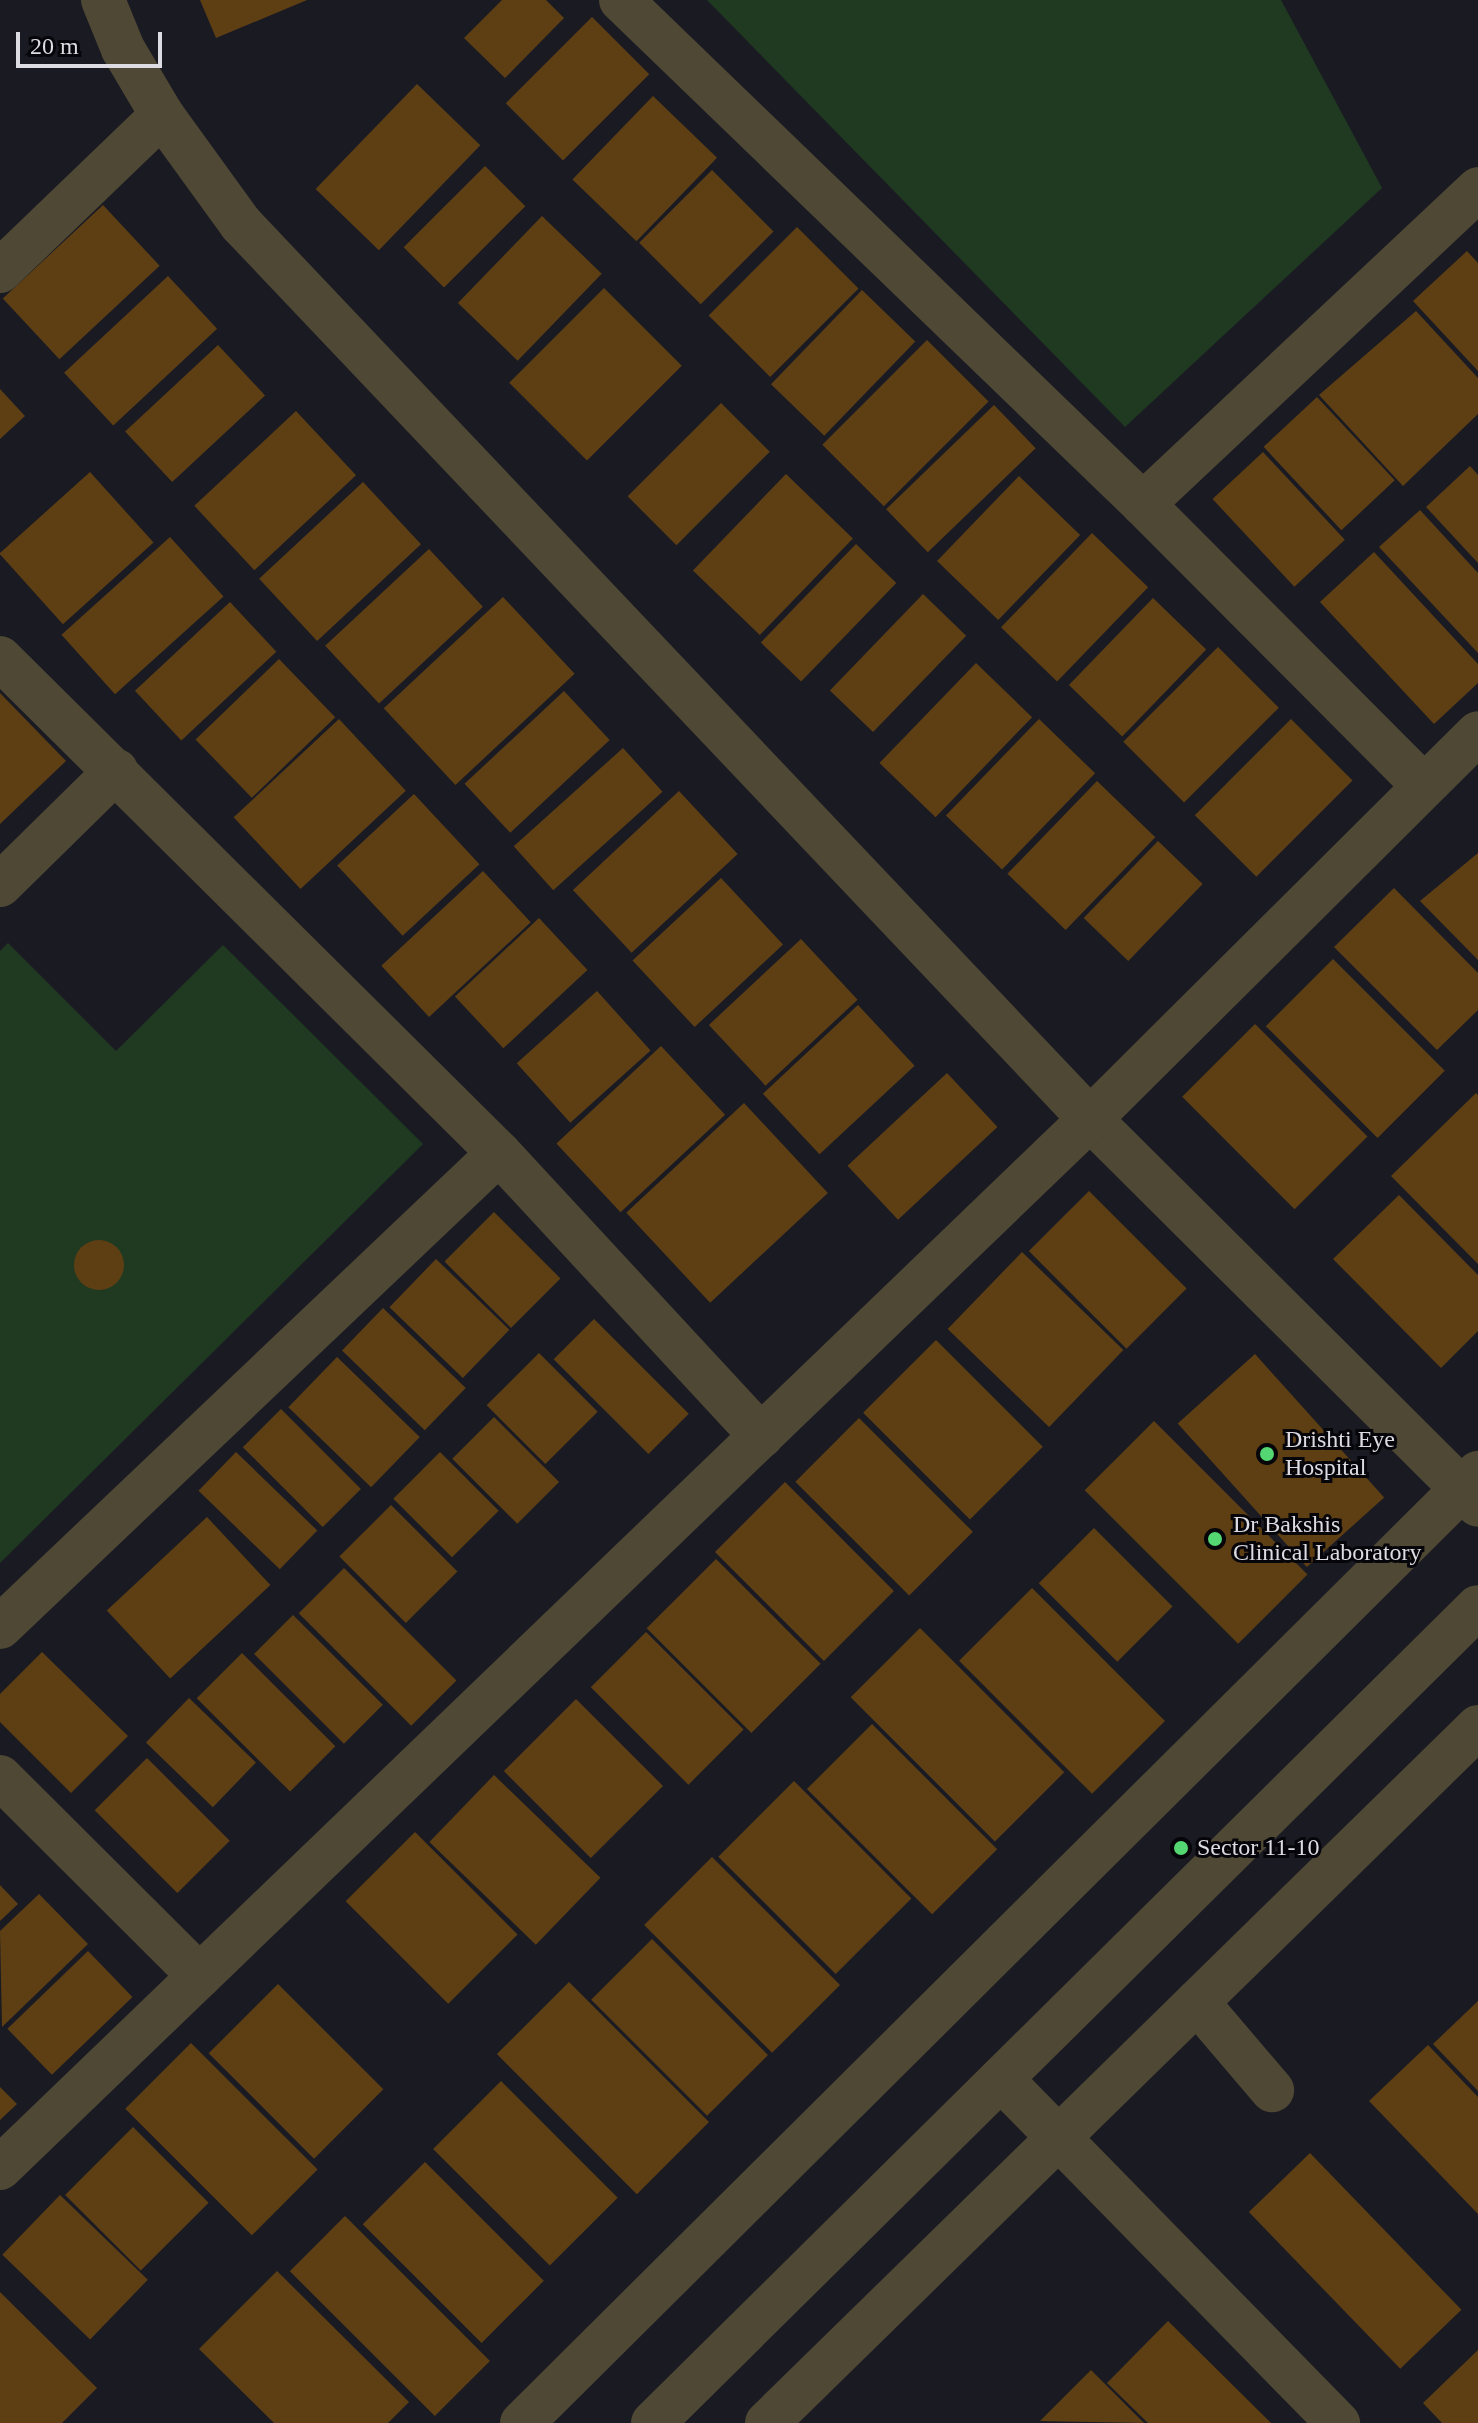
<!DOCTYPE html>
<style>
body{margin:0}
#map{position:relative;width:1478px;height:2423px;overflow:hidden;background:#1a1a23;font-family:"Times New Roman",serif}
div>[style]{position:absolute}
.green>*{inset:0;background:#203a21}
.building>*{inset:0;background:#5e3f14;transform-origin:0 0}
.round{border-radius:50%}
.minor>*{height:44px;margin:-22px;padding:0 22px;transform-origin:22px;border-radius:22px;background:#4f4834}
.dots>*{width:22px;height:22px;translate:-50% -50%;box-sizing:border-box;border:4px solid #060509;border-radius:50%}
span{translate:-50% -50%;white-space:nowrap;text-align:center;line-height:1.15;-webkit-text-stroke:6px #060509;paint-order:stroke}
.poi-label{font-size:24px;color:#dddce3}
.left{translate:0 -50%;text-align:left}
.scale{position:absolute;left:16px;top:32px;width:146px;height:36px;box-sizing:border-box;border:4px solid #dddce3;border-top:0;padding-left:10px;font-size:24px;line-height:28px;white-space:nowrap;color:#dddce3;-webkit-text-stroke:6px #060509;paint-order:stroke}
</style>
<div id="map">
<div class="green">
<i style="clip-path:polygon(707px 0,1281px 0,1382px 188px,1125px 427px)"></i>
<i style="clip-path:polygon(8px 943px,116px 1051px,223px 945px,423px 1144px,0 1563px,0 951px)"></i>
</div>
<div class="building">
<i style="clip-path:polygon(200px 0,307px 0,216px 38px)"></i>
<i style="clip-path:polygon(502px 0,546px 0,564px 18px,505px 78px,464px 38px)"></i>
<i style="left:592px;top:17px;width:81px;height:122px;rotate:45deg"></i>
<i style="left:417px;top:84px;width:88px;height:146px;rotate:44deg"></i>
<i style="left:653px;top:96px;width:89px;height:116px;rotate:44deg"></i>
<i style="left:485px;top:166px;width:57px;height:115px;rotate:45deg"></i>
<i style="left:712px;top:170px;width:87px;height:103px;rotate:45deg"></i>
<i style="left:103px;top:205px;width:83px;height:137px;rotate:47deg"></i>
<i style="left:542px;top:216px;width:83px;height:121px;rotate:44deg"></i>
<i style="left:797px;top:227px;width:87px;height:125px;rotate:45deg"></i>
<i style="clip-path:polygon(1467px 251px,1478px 263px,1478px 371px,1413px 301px)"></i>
<i style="left:168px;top:276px;width:72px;height:142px;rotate:47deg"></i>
<i style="left:604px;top:288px;width:110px;height:134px;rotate:45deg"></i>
<i style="left:862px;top:290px;width:74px;height:131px;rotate:44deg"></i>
<i style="clip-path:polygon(1416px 311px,1478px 378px,1478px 414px,1403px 486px,1319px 395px)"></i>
<i style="left:927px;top:340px;width:87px;height:148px;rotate:45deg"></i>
<i style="left:218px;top:345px;width:69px;height:127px;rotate:47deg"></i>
<i style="clip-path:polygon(0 389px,25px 416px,0 439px)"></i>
<i style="left:1317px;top:397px;width:114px;height:73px;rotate:47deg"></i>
<i style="left:721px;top:403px;width:69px;height:132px;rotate:45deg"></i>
<i style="left:994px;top:405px;width:60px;height:150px;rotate:46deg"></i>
<i style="left:296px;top:411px;width:88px;height:139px;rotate:47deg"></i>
<i style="left:1263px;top:452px;width:120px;height:69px;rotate:47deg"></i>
<i style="clip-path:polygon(1470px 466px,1478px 475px,1478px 563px,1426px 507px)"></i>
<i style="left:90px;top:472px;width:95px;height:122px;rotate:48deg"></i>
<i style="left:786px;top:474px;width:93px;height:134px;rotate:44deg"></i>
<i style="left:1019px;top:476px;width:85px;height:118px;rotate:44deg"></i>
<i style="left:363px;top:482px;width:85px;height:142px;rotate:47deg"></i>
<i style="clip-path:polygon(1420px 510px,1478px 573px,1478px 653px,1379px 547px)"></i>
<i style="left:1092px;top:533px;width:78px;height:131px;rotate:44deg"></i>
<i style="left:170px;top:537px;width:80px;height:146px;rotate:48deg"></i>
<i style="left:856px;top:544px;width:56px;height:137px;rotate:44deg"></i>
<i style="left:429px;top:549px;width:79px;height:142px;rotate:47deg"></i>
<i style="clip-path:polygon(1374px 552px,1478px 664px,1478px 683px,1434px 724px,1320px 602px)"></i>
<i style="left:923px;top:594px;width:60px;height:134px;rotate:44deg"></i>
<i style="left:503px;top:597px;width:105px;height:163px;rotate:47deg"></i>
<i style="left:1153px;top:598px;width:74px;height:121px;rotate:44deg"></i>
<i style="left:230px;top:602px;width:68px;height:130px;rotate:47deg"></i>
<i style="left:1218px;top:647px;width:86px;height:134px;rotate:45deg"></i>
<i style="left:279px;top:659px;width:81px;height:116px;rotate:46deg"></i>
<i style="left:976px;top:663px;width:78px;height:139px;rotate:44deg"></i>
<i style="left:564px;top:691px;width:67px;height:136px;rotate:47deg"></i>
<i style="clip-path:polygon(0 693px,66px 761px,0 824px)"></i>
<i style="left:339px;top:719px;width:98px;height:144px;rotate:47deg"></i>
<i style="left:1039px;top:719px;width:78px;height:134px;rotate:44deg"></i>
<i style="left:1291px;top:719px;width:87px;height:136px;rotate:45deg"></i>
<i style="left:623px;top:748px;width:59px;height:147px;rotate:48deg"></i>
<i style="left:1097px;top:781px;width:81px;height:129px;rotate:44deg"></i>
<i style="left:679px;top:791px;width:86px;height:145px;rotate:47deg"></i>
<i style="left:414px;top:794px;width:96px;height:105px;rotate:47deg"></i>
<i style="left:1158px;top:841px;width:62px;height:107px;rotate:44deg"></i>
<i style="clip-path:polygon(1478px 853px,1478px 960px,1420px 901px)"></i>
<i style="left:483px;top:871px;width:70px;height:139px;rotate:47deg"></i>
<i style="left:721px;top:878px;width:91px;height:121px;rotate:47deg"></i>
<i style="clip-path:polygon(1394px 888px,1478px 973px,1478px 1010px,1437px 1050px,1334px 947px)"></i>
<i style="left:539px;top:918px;width:71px;height:115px;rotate:47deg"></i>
<i style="left:801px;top:939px;width:83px;height:126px;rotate:47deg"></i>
<i style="left:1333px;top:959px;width:158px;height:95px;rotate:45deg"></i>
<i style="left:597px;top:991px;width:80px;height:108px;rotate:48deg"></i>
<i style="left:858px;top:1005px;width:83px;height:130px;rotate:47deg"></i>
<i style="left:1255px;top:1024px;width:159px;height:103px;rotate:45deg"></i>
<i style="left:661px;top:1046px;width:94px;height:143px;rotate:47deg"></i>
<i style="left:947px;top:1073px;width:74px;height:136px;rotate:47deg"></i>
<i style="clip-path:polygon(1476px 1093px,1478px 1095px,1478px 1264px,1391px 1176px)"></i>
<i style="left:744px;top:1103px;width:123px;height:161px;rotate:47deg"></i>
<i style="left:1089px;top:1191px;width:138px;height:85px;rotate:45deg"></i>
<i style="clip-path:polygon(1399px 1195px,1478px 1275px,1478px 1331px,1441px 1368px,1333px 1259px)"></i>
<i style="left:494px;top:1212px;width:94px;height:70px;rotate:45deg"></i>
<i class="round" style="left:74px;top:1240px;width:50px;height:50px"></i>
<i style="left:1022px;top:1252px;width:141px;height:107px;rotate:44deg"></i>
<i style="left:436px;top:1259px;width:102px;height:67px;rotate:44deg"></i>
<i style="left:383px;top:1308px;width:115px;height:59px;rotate:44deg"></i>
<i style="left:594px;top:1319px;width:134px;height:57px;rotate:45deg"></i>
<i style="left:936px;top:1340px;width:151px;height:103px;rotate:45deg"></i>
<i style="left:539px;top:1353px;width:83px;height:74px;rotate:45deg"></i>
<i style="left:1255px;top:1354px;width:193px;height:104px;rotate:48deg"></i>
<i style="left:337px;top:1357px;width:115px;height:70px;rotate:44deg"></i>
<i style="left:281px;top:1409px;width:113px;height:54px;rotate:45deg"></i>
<i style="left:494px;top:1417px;width:92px;height:59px;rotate:45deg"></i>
<i style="left:859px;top:1418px;width:161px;height:90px;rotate:45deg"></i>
<i style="left:1154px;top:1421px;width:217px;height:98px;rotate:45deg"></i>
<i style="left:236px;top:1452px;width:113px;height:54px;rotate:44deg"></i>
<i style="left:440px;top:1452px;width:83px;height:66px;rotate:45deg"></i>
<i style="left:785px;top:1482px;width:154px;height:99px;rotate:45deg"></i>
<i style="left:391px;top:1505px;width:94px;height:73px;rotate:45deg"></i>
<i style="left:207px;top:1517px;width:93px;height:137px;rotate:47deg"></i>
<i style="left:1094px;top:1528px;width:111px;height:78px;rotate:45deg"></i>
<i style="left:716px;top:1559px;width:148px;height:98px;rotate:45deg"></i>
<i style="left:344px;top:1568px;width:159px;height:64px;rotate:45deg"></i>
<i style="left:1032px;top:1588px;width:188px;height:103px;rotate:45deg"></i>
<i style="left:293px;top:1615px;width:127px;height:55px;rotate:45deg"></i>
<i style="left:920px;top:1628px;width:204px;height:98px;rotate:45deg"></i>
<i style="left:646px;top:1632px;width:138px;height:78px;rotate:45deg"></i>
<i style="clip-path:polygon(42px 1652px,128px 1736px,71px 1793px,0 1722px,0 1694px)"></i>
<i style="left:242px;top:1653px;width:132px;height:64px;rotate:45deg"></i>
<i style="left:189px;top:1698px;width:93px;height:62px;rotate:44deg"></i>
<i style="left:576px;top:1699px;width:123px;height:102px;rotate:45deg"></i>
<i style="left:872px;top:1724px;width:177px;height:92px;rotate:45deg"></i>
<i style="left:147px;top:1758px;width:117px;height:74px;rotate:45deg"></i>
<i style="left:494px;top:1775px;width:148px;height:93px;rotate:44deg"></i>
<i style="left:794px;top:1781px;width:166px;height:107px;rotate:45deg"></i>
<i style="left:415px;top:1832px;width:145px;height:98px;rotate:45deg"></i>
<i style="left:712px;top:1857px;width:181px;height:96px;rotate:45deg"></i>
<i style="clip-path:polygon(0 1885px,18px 1904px,0 1921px)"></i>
<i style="clip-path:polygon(39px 1894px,88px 1944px,2px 2027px,0 1931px)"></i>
<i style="left:652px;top:1939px;width:164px;height:86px;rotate:45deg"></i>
<i style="left:88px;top:1951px;width:64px;height:112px;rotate:46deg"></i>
<i style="left:569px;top:1982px;width:198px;height:102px;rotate:45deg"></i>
<i style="left:278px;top:1984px;width:149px;height:98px;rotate:45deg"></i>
<i style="clip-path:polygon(1478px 2001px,1478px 2091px,1433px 2044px)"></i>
<i style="left:191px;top:2043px;width:179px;height:93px;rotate:45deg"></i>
<i style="clip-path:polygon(1428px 2045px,1478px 2097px,1478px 2214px,1369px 2101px)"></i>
<i style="left:501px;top:2081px;width:165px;height:96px;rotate:45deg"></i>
<i style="clip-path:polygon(0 2087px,17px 2104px,0 2120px)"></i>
<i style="left:133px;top:2127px;width:107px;height:96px;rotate:45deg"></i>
<i style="left:1310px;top:2153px;width:218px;height:85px;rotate:46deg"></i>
<i style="left:425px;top:2162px;width:168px;height:88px;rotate:45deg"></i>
<i style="left:60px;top:2195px;width:122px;height:83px;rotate:44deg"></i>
<i style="left:345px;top:2216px;width:205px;height:78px;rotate:45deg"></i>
<i style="clip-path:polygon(277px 2271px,409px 2402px,388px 2423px,274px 2423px,199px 2349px)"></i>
<i style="clip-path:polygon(0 2292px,97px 2388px,62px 2423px,0 2423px)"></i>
<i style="clip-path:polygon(1168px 2321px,1271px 2423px,1148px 2423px,1107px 2383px)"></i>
<i style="clip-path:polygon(1478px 2350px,1478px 2423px,1442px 2423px,1423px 2403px)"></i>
<i style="clip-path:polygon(1091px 2370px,1144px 2423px,1040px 2421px)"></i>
</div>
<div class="minor">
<i style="left:103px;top:0;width:53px;rotate:67.8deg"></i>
<i style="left:123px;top:49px;width:77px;rotate:59.4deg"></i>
<i style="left:162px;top:115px;width:135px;rotate:54.1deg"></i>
<i style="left:241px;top:224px;width:1234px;rotate:46.51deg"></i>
<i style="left:1090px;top:1119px;width:547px;rotate:44.85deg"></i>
<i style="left:621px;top:0;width:726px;rotate:43.99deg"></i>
<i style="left:1143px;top:504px;width:398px;rotate:45.1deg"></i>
<i style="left:0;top:271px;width:225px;rotate:-43.9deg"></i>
<i style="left:1143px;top:504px;width:460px;rotate:-43.2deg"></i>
<i style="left:0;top:658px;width:703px;rotate:44.77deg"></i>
<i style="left:499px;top:1153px;width:386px;rotate:47.2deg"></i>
<i style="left:0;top:885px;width:163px;rotate:-44.5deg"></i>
<i style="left:0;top:1627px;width:688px;rotate:-43.53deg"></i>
<i style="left:0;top:1777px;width:282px;rotate:44.9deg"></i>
<i style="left:1197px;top:2002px;width:116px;rotate:49.6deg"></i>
<i style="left:1001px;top:2079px;width:482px;rotate:45.6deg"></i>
<i style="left:0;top:2168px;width:1513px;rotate:-43.9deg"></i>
<i style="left:1090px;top:1119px;width:547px;rotate:-44.85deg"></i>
<i style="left:522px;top:2423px;width:1348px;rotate:-44.82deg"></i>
<i style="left:653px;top:2423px;width:1160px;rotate:-44.69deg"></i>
<i style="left:767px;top:2423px;width:995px;rotate:-44.39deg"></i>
</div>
<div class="dots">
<i style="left:1267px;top:1454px;background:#54d672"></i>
<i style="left:1215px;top:1539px;background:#54d672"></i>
<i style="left:1181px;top:1848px;background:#54d672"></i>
</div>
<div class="poi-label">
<span class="left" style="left:1285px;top:1454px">Drishti Eye<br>Hospital</span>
<span class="left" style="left:1233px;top:1539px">Dr Bakshis<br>Clinical Laboratory</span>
<span class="left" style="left:1197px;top:1848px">Sector 11-10</span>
</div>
<div class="scale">20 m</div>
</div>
